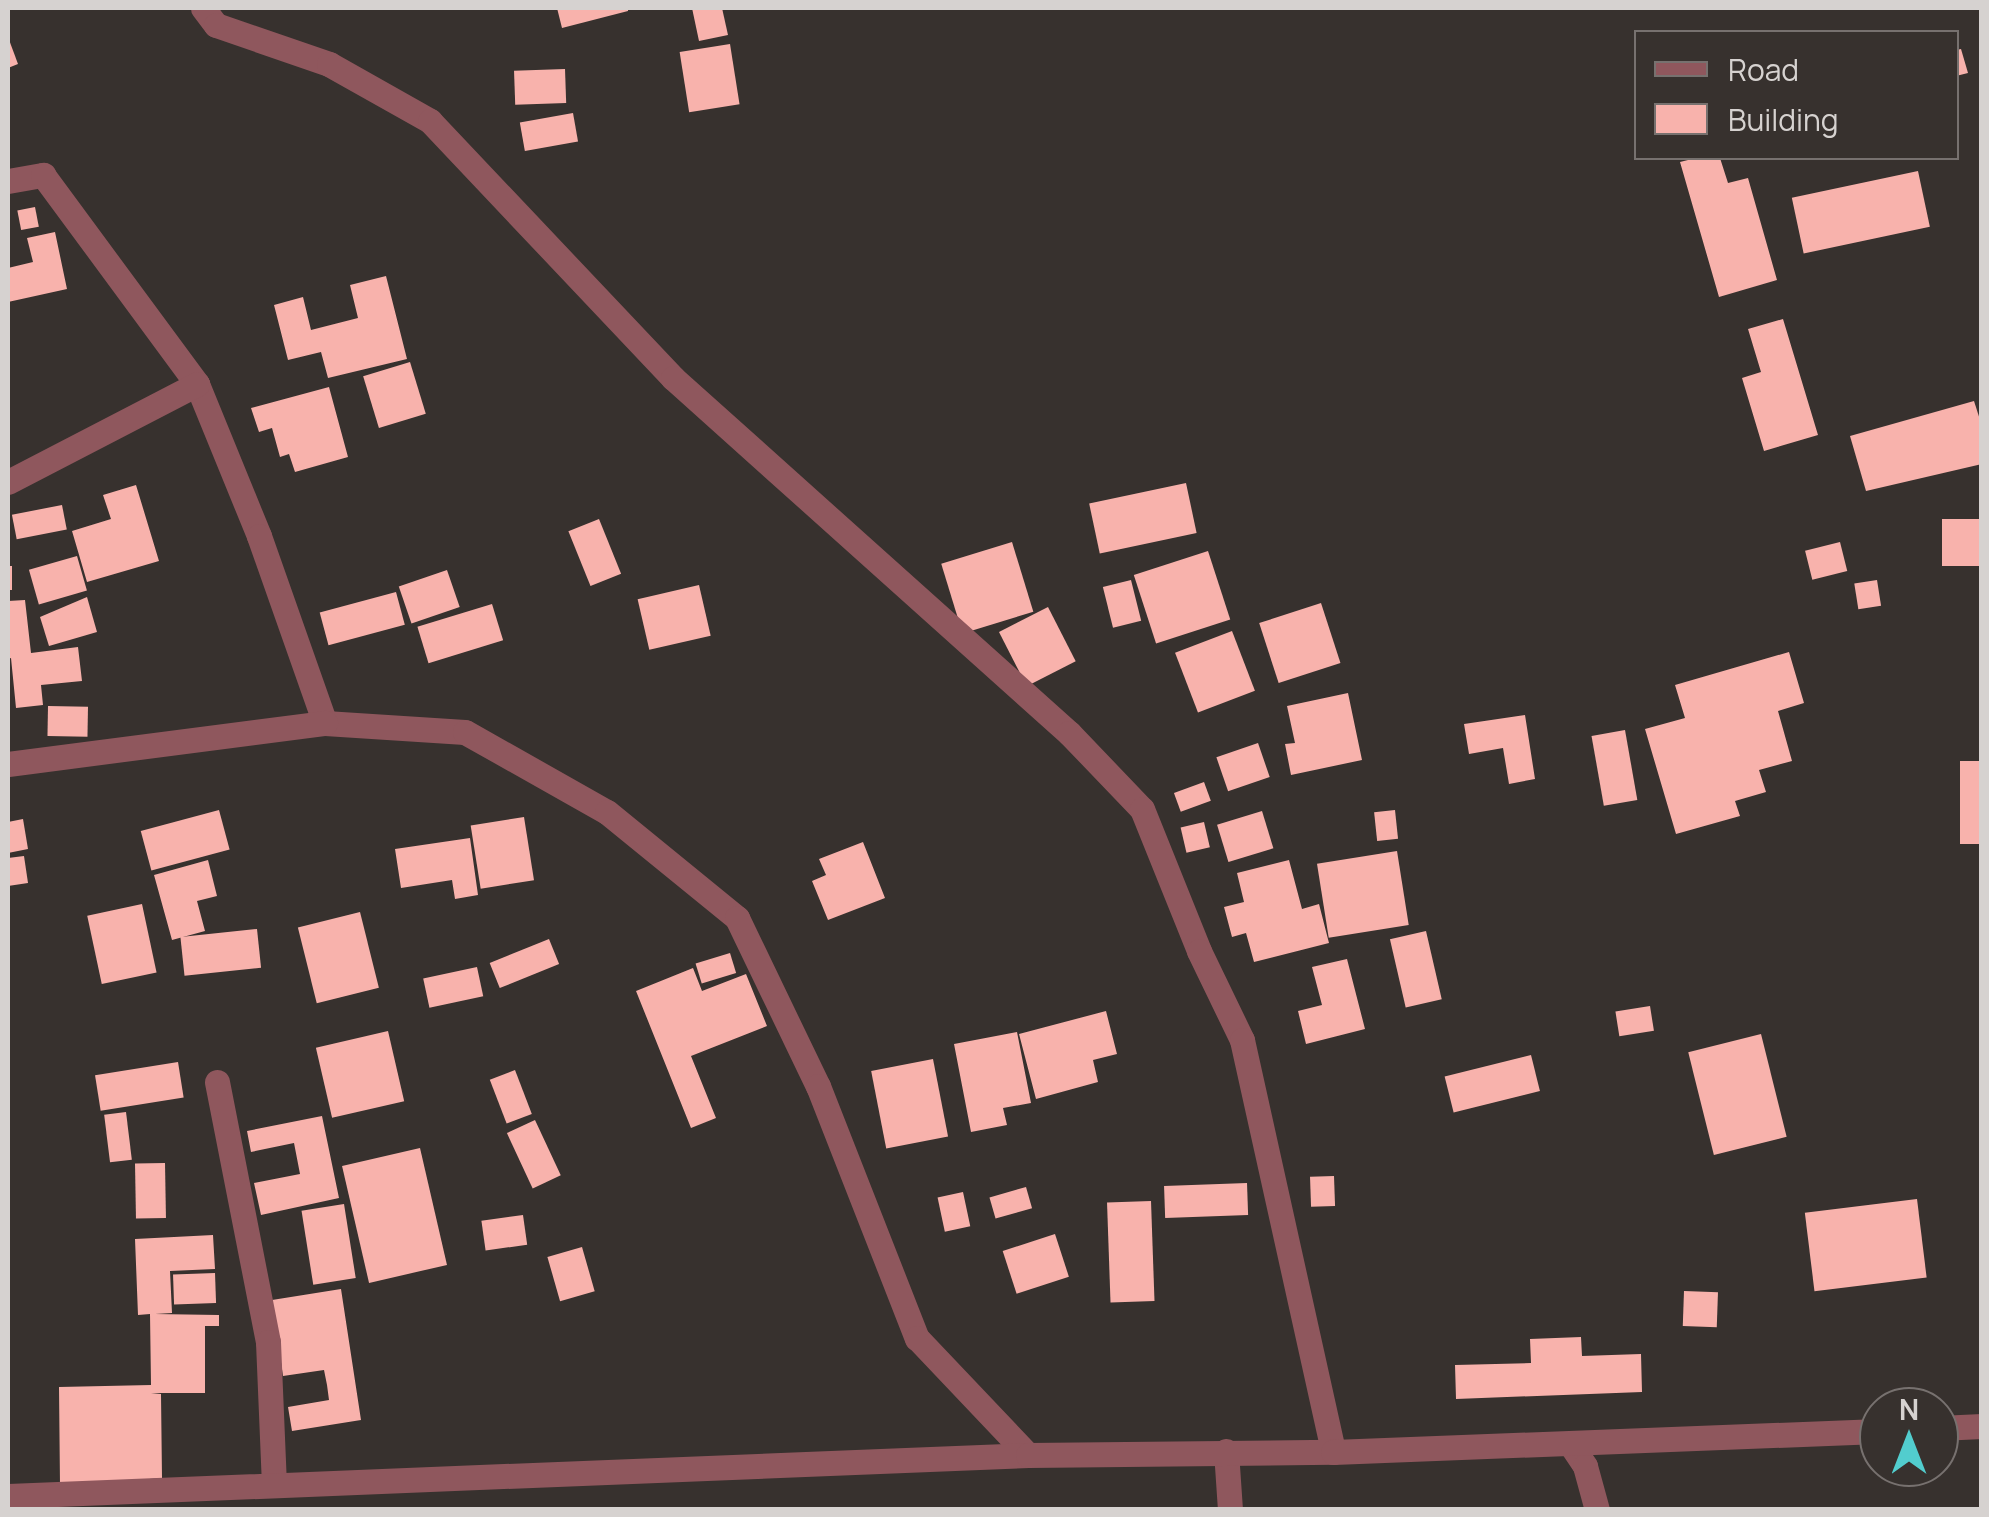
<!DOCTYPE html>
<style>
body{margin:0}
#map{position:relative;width:1989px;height:1517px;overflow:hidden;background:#37312e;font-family:Manrope,sans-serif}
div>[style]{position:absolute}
.building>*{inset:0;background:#f8b2ac;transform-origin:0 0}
.minor>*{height:25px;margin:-12.5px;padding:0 12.5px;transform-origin:12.5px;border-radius:12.5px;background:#8f575d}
span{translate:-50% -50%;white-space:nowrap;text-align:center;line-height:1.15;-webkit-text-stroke:10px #37312e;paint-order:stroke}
.frame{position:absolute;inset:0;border:10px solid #d6d2d0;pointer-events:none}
.legend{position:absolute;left:1634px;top:30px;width:325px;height:130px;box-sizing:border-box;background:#37312e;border:2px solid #77716f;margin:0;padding:12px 18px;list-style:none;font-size:30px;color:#d6d2d0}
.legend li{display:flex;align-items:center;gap:20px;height:50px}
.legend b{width:50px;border:2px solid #77716f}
.north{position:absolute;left:1859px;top:1387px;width:100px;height:100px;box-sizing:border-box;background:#37312e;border:2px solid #77716f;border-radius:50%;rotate:0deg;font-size:28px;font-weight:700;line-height:40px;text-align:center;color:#d6d2d0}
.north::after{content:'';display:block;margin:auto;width:35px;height:45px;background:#52cdce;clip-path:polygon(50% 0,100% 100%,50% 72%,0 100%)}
</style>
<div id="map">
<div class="building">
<i style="clip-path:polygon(557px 8px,628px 8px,628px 11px,562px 28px)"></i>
<i style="clip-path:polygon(692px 8px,722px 8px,728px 35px,699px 41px)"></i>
<i style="clip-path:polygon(8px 37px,18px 64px,8px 68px)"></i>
<i style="left:730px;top:44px;width:61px;height:51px;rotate:81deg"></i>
<i style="clip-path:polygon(1961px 49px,1968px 73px,1956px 76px,1956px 50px)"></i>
<i style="left:565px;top:69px;width:34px;height:51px;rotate:88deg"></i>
<i style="left:573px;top:113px;width:29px;height:54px;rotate:80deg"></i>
<i style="clip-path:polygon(1696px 158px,1720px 158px,1728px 183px,1748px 178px,1777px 280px,1719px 297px,1680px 162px)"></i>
<i style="left:1918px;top:171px;width:57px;height:129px;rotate:78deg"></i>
<i style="left:35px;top:207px;width:20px;height:18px;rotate:79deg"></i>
<i style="clip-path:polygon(55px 232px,67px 289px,8px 302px,8px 268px,33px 262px,27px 238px)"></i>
<i style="clip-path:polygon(386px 276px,407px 359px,328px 378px,321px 352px,288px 360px,274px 305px,303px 297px,311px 330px,358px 318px,350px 285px)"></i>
<i style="clip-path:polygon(1783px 319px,1818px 435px,1764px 451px,1742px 378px,1761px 372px,1748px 329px)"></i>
<i style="left:410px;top:362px;width:54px;height:49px;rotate:73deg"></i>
<i style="clip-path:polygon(329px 387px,348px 457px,295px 472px,289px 454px,280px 457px,272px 428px,259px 432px,251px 408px)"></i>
<i style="clip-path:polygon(1974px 401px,1982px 426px,1982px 464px,1866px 491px,1850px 436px)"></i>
<i style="left:1186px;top:483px;width:51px;height:99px;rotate:78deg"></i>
<i style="clip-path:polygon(136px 485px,159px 561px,87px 582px,72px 531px,111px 519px,103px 495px)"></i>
<i style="left:62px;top:505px;width:25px;height:51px;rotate:79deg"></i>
<i style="left:599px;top:519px;width:59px;height:33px;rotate:68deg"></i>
<i style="left:1982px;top:519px;width:47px;height:40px;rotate:90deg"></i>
<i style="left:1012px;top:542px;width:73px;height:74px;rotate:73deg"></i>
<i style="left:1840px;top:542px;width:30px;height:36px;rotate:76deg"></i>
<i style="left:1208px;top:551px;width:72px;height:78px;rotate:72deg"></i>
<i style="left:77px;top:556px;width:36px;height:50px;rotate:74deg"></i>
<i style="left:8px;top:566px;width:4px;height:24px"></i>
<i style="left:447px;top:570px;width:39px;height:51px;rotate:71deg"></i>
<i style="left:1131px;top:580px;width:42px;height:29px;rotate:76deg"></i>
<i style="left:1877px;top:580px;width:26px;height:23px;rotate:81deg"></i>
<i style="left:699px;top:585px;width:52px;height:63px;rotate:77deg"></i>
<i style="left:396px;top:592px;width:34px;height:79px;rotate:75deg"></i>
<i style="clip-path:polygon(87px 597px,97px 632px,49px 646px,40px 617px)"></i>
<i style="clip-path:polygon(25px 600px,31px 653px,78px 647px,82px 681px,41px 685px,43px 705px,16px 708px,11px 658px,8px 659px,8px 601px)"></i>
<i style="left:1321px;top:603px;width:63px;height:65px;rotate:72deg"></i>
<i style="left:492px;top:604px;width:38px;height:78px;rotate:73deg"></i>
<i style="left:1048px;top:607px;width:61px;height:55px;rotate:63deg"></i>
<i style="left:1232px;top:631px;width:64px;height:61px;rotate:69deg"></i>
<i style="clip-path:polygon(1789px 652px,1804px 703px,1778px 711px,1792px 761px,1759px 770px,1766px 792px,1735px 801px,1740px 816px,1676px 834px,1645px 729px,1685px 718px,1675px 685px)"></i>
<i style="clip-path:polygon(1348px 693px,1362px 760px,1291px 775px,1285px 744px,1295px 743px,1287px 706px)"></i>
<i style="left:48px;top:706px;width:40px;height:30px;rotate:1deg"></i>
<i style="clip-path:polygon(1525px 715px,1535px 779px,1509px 784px,1503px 748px,1469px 754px,1464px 724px)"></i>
<i style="left:1625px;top:730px;width:71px;height:34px;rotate:80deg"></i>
<i style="left:1258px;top:743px;width:36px;height:44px;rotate:71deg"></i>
<i style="left:1960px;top:761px;width:22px;height:83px"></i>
<i style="left:1204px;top:782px;width:20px;height:32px;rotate:70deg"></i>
<i style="left:219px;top:810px;width:41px;height:81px;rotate:75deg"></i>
<i style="left:1395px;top:810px;width:29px;height:21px;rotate:84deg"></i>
<i style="left:1262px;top:811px;width:39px;height:47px;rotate:73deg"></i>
<i style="left:524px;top:817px;width:64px;height:54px;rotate:81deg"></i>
<i style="clip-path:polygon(23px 819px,28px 849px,8px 853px,8px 822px)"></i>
<i style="left:1204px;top:822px;width:26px;height:24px;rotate:77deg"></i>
<i style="clip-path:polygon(470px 838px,478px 895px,455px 899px,452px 880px,401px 888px,395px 849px)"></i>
<i style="clip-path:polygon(863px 842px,885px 898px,828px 920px,812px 881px,826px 875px,819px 859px)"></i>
<i style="left:1397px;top:851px;width:75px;height:81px;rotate:81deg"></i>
<i style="clip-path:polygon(24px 856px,28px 883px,8px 886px,8px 858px)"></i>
<i style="clip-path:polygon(208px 860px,217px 896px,197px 901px,205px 931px,172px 940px,154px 875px)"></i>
<i style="clip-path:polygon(1289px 860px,1302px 909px,1319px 904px,1329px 943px,1254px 962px,1246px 933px,1232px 937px,1224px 907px,1244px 902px,1237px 873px)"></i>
<i style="left:142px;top:904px;width:70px;height:56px;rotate:78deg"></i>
<i style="left:360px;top:912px;width:78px;height:64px;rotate:76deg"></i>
<i style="left:257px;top:929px;width:39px;height:77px;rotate:84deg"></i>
<i style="left:1426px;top:931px;width:70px;height:37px;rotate:77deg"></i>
<i style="left:549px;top:939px;width:27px;height:64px;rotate:68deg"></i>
<i style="left:730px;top:953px;width:21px;height:36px;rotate:73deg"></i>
<i style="clip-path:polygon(1347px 959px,1365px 1029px,1306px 1044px,1298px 1011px,1322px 1005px,1312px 967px)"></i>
<i style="left:477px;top:967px;width:30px;height:55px;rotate:78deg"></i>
<i style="clip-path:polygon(693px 968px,702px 991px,746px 974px,767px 1026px,691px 1056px,716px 1118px,691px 1128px,636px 991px)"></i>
<i style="left:1650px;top:1006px;width:25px;height:35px;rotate:81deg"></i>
<i style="clip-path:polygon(1106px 1011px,1117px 1054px,1093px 1060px,1098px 1082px,1036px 1099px,1019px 1034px)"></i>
<i style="left:388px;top:1031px;width:72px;height:74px;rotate:77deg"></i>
<i style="clip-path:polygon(1017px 1032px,1031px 1103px,1003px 1108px,1007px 1125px,971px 1132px,954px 1044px)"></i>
<i style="left:1761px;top:1034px;width:106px;height:75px;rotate:76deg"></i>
<i style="left:1531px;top:1055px;width:37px;height:89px;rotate:76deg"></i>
<i style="left:933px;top:1059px;width:79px;height:63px;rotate:79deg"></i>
<i style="left:178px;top:1062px;width:36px;height:84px;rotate:81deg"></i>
<i style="left:515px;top:1070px;width:47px;height:27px;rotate:69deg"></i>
<i style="left:126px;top:1112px;width:48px;height:22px;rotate:83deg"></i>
<i style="clip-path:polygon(322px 1116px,339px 1198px,261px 1215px,254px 1183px,300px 1174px,294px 1143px,251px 1152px,247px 1131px)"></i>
<i style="left:535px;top:1120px;width:61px;height:31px;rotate:65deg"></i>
<i style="left:420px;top:1148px;width:120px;height:80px;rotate:77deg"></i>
<i style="left:165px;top:1163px;width:55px;height:30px;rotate:89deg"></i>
<i style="left:1334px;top:1176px;width:30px;height:24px;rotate:88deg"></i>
<i style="left:1247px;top:1183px;width:32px;height:83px;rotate:88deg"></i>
<i style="left:1026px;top:1187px;width:22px;height:38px;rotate:74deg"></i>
<i style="left:963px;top:1192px;width:35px;height:26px;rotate:78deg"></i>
<i style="left:1917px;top:1199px;width:79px;height:113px;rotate:83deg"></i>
<i style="left:1151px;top:1201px;width:100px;height:44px;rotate:88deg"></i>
<i style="left:344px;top:1204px;width:75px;height:43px;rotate:81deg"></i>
<i style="left:523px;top:1215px;width:30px;height:42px;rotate:82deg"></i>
<i style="left:1055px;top:1234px;width:45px;height:55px;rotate:72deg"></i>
<i style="clip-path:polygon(213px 1235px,215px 1269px,170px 1271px,172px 1313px,155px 1314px,219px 1315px,219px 1326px,205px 1326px,205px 1393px,151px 1393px,161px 1394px,162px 1478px,60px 1486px,59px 1387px,151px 1385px,150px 1314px,138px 1315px,135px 1239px)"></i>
<i style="left:582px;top:1247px;width:46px;height:36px;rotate:74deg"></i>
<i style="left:215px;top:1273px;width:30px;height:42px;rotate:88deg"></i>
<i style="clip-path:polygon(341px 1289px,361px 1420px,292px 1431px,288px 1407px,329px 1400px,327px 1385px,324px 1370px,283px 1376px,272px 1300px)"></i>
<i style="left:1684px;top:1291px;width:34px;height:35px;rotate:2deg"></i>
<i style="clip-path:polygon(1581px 1337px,1582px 1356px,1641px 1354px,1642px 1392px,1456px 1399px,1455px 1365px,1531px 1363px,1530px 1339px)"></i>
</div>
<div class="minor">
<i style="left:203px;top:8px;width:21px;rotate:53deg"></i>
<i style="left:216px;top:25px;width:120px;rotate:19deg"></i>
<i style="left:329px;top:64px;width:116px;rotate:29.4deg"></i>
<i style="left:430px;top:121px;width:354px;rotate:46.6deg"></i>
<i style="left:673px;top:378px;width:532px;rotate:41.88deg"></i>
<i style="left:1069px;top:733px;width:105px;rotate:46.2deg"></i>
<i style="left:1142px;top:809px;width:153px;rotate:68.1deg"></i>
<i style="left:1199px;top:951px;width:99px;rotate:64.2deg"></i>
<i style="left:1242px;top:1040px;width:422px;rotate:77.5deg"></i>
<i style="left:8px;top:181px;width:36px;rotate:-10deg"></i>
<i style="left:43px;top:175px;width:260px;rotate:53.6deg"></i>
<i style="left:197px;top:384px;width:164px;rotate:67.8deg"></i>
<i style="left:259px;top:536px;width:198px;rotate:70.6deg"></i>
<i style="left:325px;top:723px;width:140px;rotate:3.7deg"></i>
<i style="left:465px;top:732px;width:163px;rotate:29.4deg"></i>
<i style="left:607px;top:812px;width:168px;rotate:39.2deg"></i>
<i style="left:737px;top:918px;width:187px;rotate:64.3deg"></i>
<i style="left:818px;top:1086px;width:271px;rotate:68.6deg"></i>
<i style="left:917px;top:1338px;width:161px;rotate:46.5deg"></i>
<i style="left:8px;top:482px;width:213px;rotate:-27.4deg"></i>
<i style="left:8px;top:764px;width:320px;rotate:-7.4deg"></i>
<i style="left:217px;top:1082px;width:265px;rotate:78.9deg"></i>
<i style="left:268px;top:1342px;width:143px;rotate:87.6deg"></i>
<i style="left:1939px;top:1428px;width:43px;rotate:-2.7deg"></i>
<i style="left:1571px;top:1445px;width:25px;rotate:56deg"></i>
<i style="left:1585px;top:1466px;width:46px;rotate:74.7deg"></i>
<i style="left:1226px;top:1451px;width:59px;rotate:86.1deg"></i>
<i style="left:8px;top:1496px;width:1021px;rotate:-2.3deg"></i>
<i style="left:1028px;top:1455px;width:305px;rotate:-0.6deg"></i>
<i style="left:1333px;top:1452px;width:546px;rotate:-2.2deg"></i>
</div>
<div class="frame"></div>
<ul class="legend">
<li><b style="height:12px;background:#8f575d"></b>Road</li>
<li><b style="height:28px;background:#f8b2ac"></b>Building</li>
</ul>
<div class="north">N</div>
</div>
